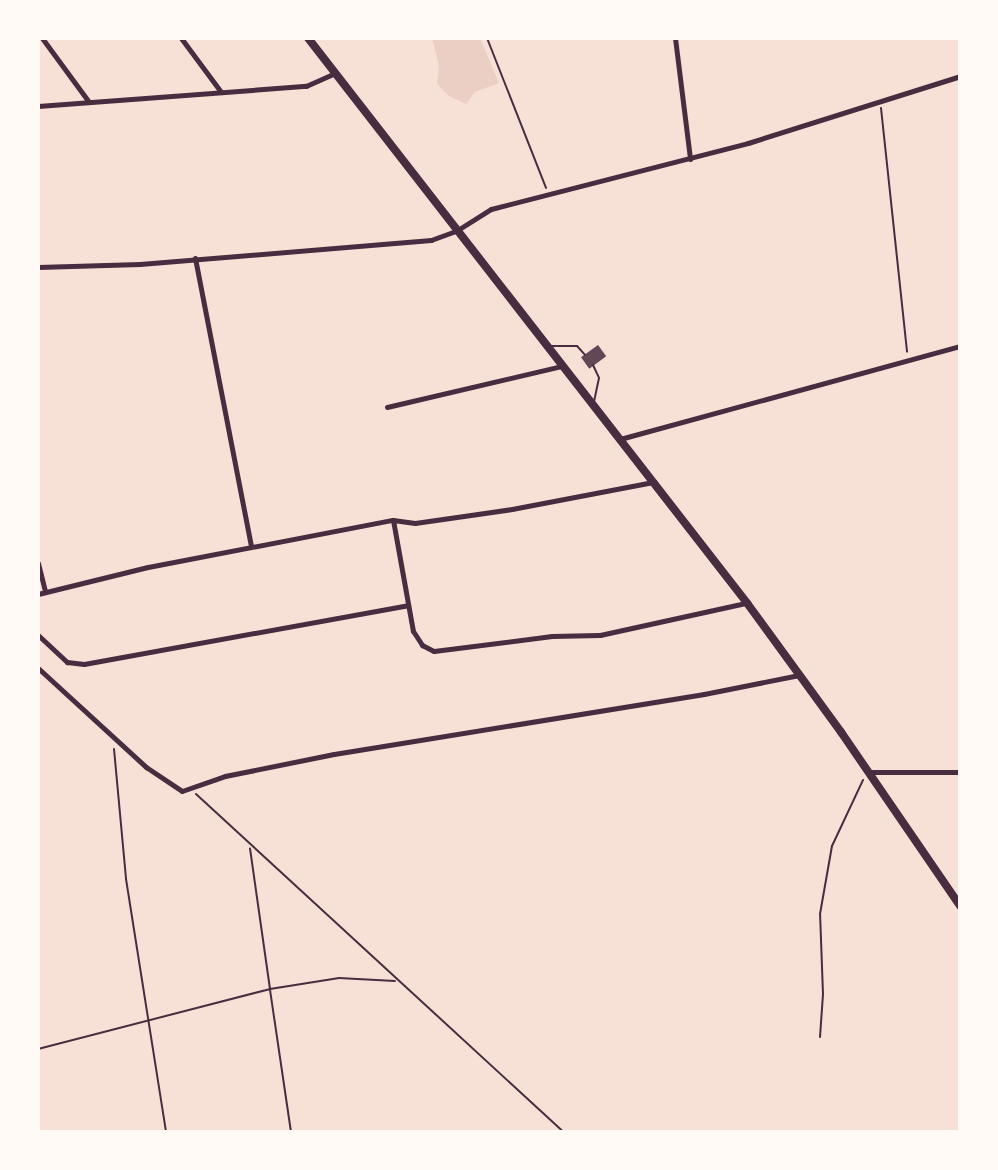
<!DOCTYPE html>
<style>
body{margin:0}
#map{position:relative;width:998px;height:1170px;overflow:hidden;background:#f7e1d7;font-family:Literata,serif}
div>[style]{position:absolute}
.green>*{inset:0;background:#ebcfc5}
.building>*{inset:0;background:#644757;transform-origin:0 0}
.path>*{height:2px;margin:-1px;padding:0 1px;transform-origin:1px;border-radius:1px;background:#4a2c40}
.service>*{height:2px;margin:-1px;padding:0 1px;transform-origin:1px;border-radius:1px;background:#4a2c40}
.minor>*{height:5px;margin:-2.5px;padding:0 2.5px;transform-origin:2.5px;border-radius:2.5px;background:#4a2c40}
.primary>*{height:8px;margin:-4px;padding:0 4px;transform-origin:4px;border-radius:4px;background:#4a2c40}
span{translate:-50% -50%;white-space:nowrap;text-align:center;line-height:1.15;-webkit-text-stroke:6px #fffaf5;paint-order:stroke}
.frame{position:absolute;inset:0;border:40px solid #fffaf5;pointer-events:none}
</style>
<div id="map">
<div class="green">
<i style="clip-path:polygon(432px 38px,480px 38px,499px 83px,475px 92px,466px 104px,449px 96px,437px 84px,439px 66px)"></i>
</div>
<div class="building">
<i style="left:598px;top:345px;width:14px;height:21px;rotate:54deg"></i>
</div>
<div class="path">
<i style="left:487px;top:38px;width:161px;rotate:68.5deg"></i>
<i style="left:881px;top:108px;width:245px;rotate:83.9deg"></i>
<i style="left:114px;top:749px;width:131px;rotate:84.7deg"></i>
<i style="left:126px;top:879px;width:256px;rotate:81deg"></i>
<i style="left:196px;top:794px;width:499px;rotate:42.6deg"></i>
<i style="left:820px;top:1037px;width:43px;rotate:-86deg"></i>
<i style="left:823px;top:994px;width:80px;rotate:-92.1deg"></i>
<i style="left:820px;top:914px;width:69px;rotate:-80deg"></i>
<i style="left:832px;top:846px;width:73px;rotate:-64.8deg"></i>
<i style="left:38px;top:1049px;width:240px;rotate:-14.5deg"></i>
<i style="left:270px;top:989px;width:142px;rotate:-98.1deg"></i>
<i style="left:291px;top:1132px;width:145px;rotate:-98.4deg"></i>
<i style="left:270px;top:989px;width:70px;rotate:-9.1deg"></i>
<i style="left:339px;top:978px;width:56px;rotate:3.1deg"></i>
</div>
<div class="service">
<i style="left:551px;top:346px;width:26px"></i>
<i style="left:577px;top:346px;width:12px;rotate:48deg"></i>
<i style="left:593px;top:365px;width:14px;rotate:65deg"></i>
<i style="left:599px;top:378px;width:25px;rotate:102deg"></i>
</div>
<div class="minor">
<i style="left:42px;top:38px;width:79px;rotate:53.7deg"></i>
<i style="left:181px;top:38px;width:67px;rotate:53.5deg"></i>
<i style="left:675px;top:38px;width:122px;rotate:82.9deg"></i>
<i style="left:38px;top:106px;width:269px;rotate:-4.3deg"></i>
<i style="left:306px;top:86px;width:32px;rotate:-24deg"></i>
<i style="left:195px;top:258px;width:294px;rotate:79deg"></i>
<i style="left:38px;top:267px;width:102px;rotate:-1.7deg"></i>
<i style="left:140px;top:264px;width:292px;rotate:-4.7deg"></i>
<i style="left:431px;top:240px;width:27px;rotate:-20deg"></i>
<i style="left:456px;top:231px;width:41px;rotate:-32.2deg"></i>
<i style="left:491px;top:209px;width:265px;rotate:-14.4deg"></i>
<i style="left:748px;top:143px;width:222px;rotate:-17.5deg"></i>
<i style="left:387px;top:407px;width:180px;rotate:-13.2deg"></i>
<i style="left:620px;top:439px;width:352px;rotate:-15.3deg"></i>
<i style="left:393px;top:520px;width:113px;rotate:79.8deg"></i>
<i style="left:413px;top:631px;width:17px;rotate:57deg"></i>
<i style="left:422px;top:645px;width:13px;rotate:27deg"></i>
<i style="left:434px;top:651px;width:119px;rotate:-7.2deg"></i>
<i style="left:552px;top:636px;width:48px;rotate:-1.2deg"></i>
<i style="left:600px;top:635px;width:149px;rotate:-12.4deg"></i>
<i style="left:38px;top:563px;width:30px;rotate:76deg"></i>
<i style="left:38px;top:594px;width:113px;rotate:-13.8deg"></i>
<i style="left:148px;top:567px;width:249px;rotate:-10.9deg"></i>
<i style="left:393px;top:520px;width:22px;rotate:8deg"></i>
<i style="left:415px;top:523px;width:98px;rotate:-8.2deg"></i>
<i style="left:512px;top:509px;width:145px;rotate:-10.8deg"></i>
<i style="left:38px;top:635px;width:40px;rotate:43deg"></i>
<i style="left:67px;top:662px;width:17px;rotate:7deg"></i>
<i style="left:84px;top:664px;width:329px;rotate:-10.3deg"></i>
<i style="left:38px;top:668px;width:147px;rotate:42.5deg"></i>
<i style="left:146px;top:767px;width:43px;rotate:33.7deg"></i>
<i style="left:182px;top:791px;width:46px;rotate:-19.2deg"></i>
<i style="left:225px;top:776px;width:111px;rotate:-11.4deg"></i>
<i style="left:334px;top:754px;width:375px;rotate:-9.2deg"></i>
<i style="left:704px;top:694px;width:97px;rotate:-11.3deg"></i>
<i style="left:869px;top:772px;width:91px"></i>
</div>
<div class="primary">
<i style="left:308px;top:38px;width:716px;rotate:52.15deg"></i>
<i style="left:747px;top:603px;width:160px;rotate:53.9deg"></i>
<i style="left:841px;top:732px;width:211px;rotate:55.6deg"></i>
</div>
<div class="frame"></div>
</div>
